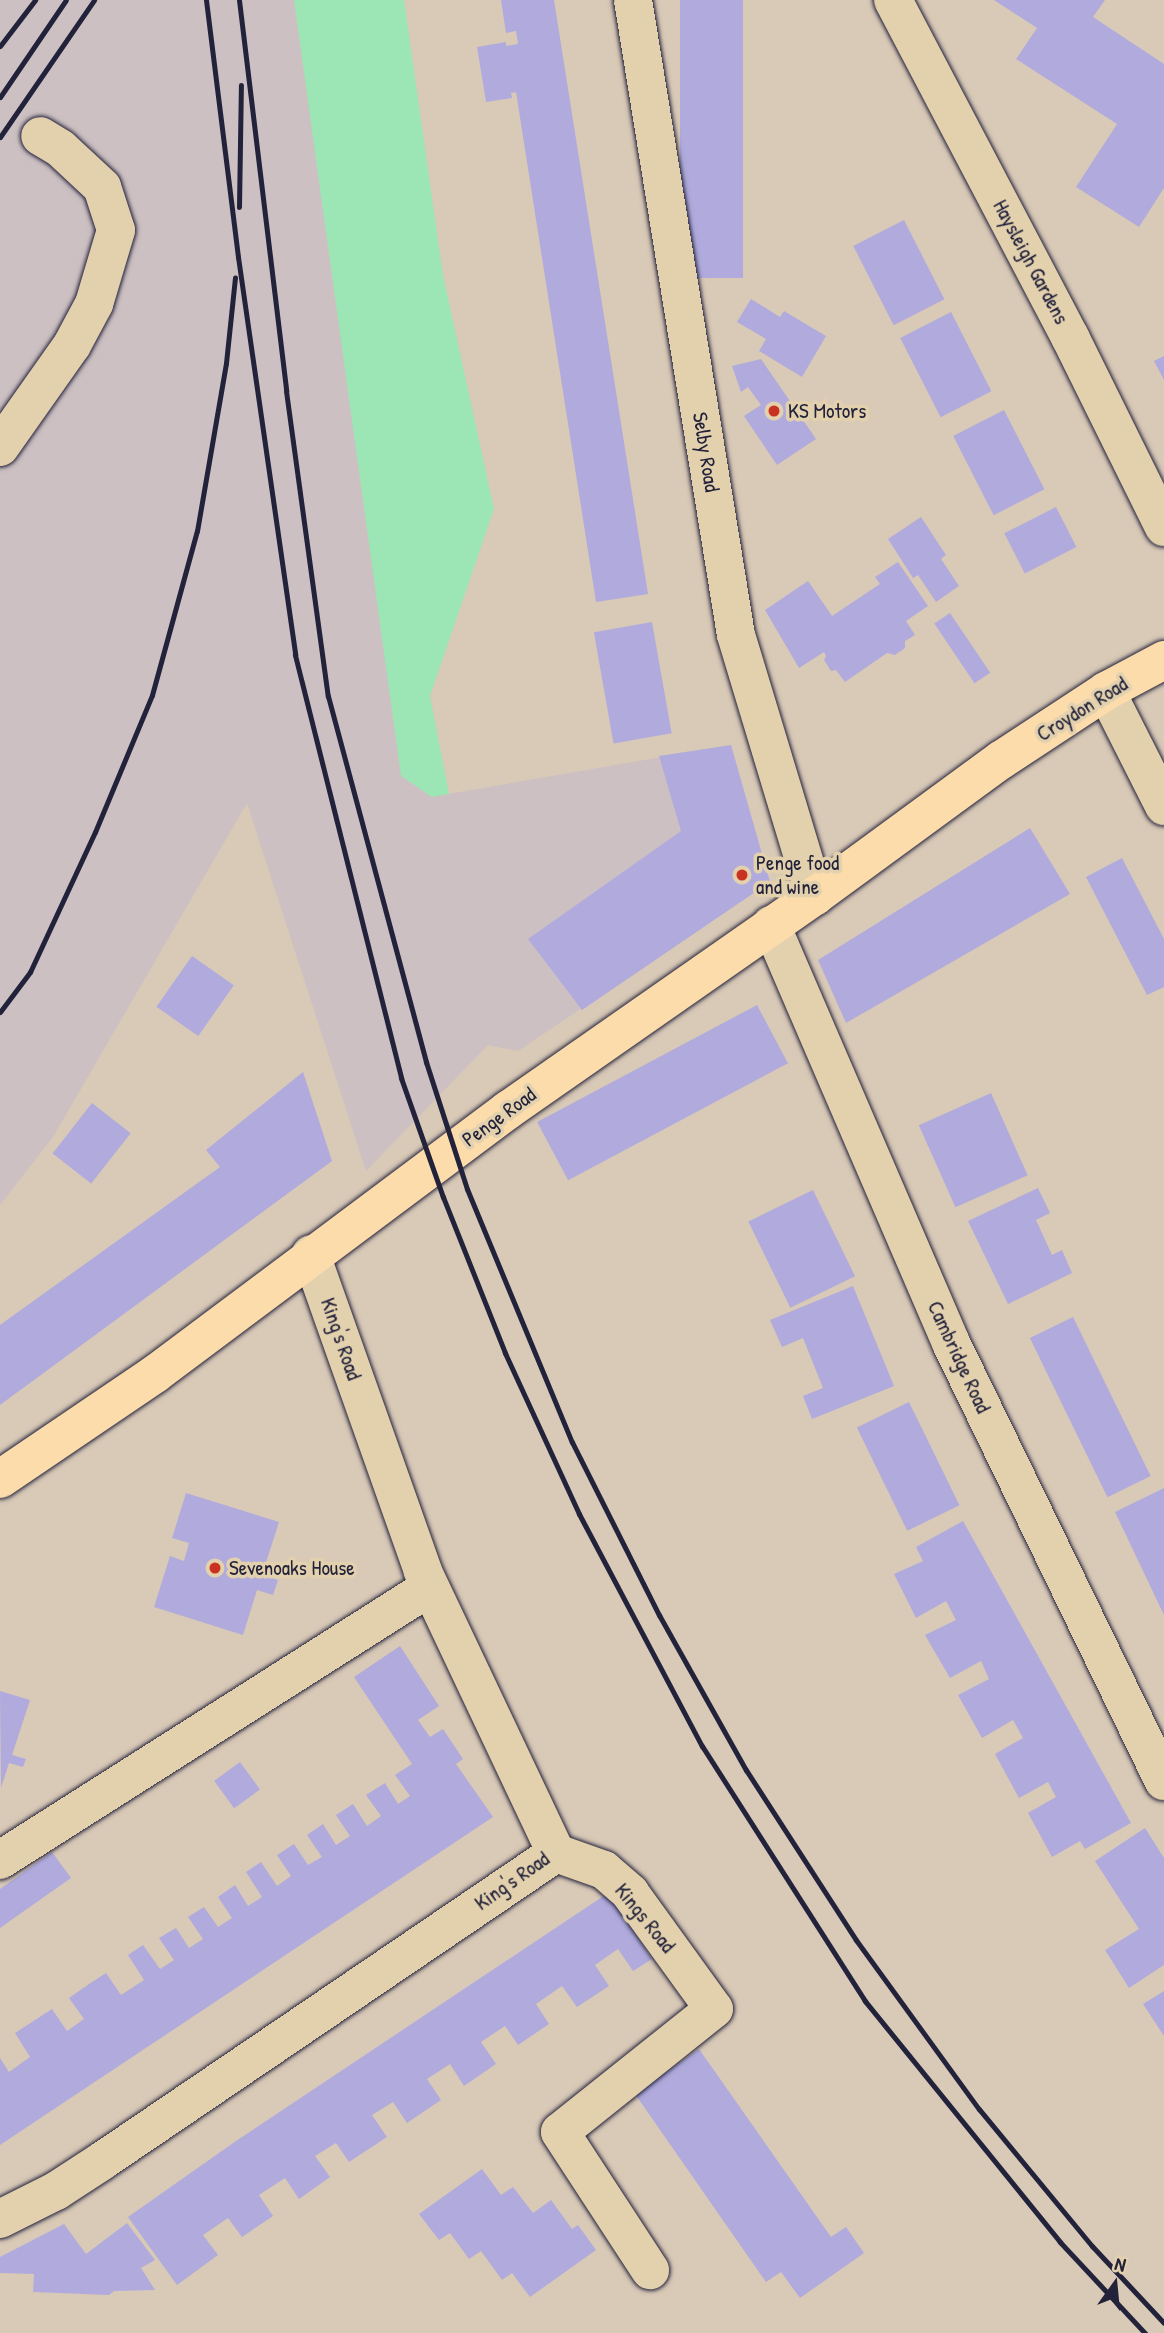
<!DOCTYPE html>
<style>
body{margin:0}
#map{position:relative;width:1164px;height:2333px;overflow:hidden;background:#d9c9b7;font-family:"Patrick Hand",sans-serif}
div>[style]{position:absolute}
.built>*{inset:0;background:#cdc0c2}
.green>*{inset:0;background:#9ce5b4}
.building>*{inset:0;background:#b0abdc;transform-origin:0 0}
.roads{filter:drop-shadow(0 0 2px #22223b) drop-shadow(0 0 2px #22223b)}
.minor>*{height:38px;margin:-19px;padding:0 19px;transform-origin:19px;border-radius:19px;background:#e3d1ae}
.major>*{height:38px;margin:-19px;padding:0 19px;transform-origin:19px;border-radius:19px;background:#fddcac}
.rail>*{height:5px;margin:-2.5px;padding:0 2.5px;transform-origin:2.5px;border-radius:2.5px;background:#22223b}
.dots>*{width:19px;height:19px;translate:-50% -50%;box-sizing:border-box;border:4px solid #e3d1ae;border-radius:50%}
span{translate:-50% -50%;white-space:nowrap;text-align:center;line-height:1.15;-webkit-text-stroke:7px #e3d1ae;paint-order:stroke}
.street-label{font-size:21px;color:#22223b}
.poi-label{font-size:21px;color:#22223b}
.left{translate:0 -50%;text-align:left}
.north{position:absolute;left:1080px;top:2249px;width:70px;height:70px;-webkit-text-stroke:5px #e3d1ae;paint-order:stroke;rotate:15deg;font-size:19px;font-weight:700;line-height:28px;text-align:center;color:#22223b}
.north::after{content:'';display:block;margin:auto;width:24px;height:32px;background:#22223b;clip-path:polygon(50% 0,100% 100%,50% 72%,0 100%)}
</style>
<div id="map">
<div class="built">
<i style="clip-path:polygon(0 0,303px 0,448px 794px,731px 745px,770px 882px,518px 1051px,488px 1045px,366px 1171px,247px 803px,53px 1137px,0 1205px)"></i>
</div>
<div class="green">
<i style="clip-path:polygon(294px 0,404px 0,443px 275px,494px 509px,430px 696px,449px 794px,432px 797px,401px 776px)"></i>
</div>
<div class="building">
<i style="clip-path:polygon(501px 0,554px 0,648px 594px,596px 602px,516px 92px,511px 93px,512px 98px,486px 102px,477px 47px,506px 42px,506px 46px,518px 44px,516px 31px,506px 33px)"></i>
<i style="left:680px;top:0;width:63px;height:278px"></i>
<i style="clip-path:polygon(994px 0,1105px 0,1093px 17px,1164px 64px,1164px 188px,1139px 227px,1076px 187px,1117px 124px,1016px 59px,1037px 28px)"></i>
<i style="left:904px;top:220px;width:89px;height:57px;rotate:63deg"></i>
<i style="clip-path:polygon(751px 299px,780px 317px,784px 311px,826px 336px,802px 377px,759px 351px,766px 339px,737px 322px)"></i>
<i style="left:951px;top:312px;width:89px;height:57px;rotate:63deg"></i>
<i style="clip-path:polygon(1164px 356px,1164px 380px,1154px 361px)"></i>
<i style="clip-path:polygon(761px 359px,816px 439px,777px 465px,744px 416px,761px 405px,748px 387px,741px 392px,732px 366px)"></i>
<i style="left:1004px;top:410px;width:89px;height:57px;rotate:63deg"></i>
<i style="left:1056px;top:507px;width:45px;height:58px;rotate:63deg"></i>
<i style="clip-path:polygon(921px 517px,946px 555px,941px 559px,959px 586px,936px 602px,918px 575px,913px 578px,888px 539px)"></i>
<i style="clip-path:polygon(898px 562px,928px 606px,906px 621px,915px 635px,905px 641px,905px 648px,895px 655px,887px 653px,845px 682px,836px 670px,831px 671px,824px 660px,826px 656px,824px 652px,799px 668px,765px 610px,808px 581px,832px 616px,880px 584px,875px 577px)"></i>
<i style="left:950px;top:613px;width:72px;height:19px;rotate:56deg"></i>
<i style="left:652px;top:622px;width:113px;height:59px;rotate:80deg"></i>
<i style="clip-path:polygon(731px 745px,770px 882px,582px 1010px,528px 939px,681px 831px,659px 756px)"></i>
<i style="clip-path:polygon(1030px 828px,1070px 894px,846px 1023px,818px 960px)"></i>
<i style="clip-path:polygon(1122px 858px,1164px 939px,1164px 987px,1147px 995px,1086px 877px)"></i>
<i style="left:192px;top:956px;width:51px;height:62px;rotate:35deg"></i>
<i style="left:757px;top:1005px;width:66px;height:249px;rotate:62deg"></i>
<i style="clip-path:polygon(303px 1072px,332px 1161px,0 1405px,0 1325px,220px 1167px,206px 1150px)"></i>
<i style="left:991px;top:1093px;width:90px;height:79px;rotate:66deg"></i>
<i style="left:92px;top:1103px;width:49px;height:64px;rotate:38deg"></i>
<i style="clip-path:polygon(1038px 1188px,1050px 1213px,1036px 1220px,1052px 1255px,1062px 1250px,1072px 1273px,1008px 1304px,968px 1221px)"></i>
<i style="left:813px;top:1190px;width:96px;height:72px;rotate:64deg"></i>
<i style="clip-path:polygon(853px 1286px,894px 1386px,812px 1419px,803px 1396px,823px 1388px,803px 1338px,782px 1347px,770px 1320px)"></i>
<i style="left:1073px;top:1317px;width:177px;height:48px;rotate:64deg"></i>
<i style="left:909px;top:1402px;width:115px;height:58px;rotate:64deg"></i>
<i style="clip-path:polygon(1164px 1488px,1164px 1615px,1115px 1512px)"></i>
<i style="clip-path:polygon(186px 1493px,279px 1522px,262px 1575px,278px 1580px,273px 1595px,257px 1590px,243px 1635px,154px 1607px,170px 1556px,184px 1561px,189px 1543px,172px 1538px)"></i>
<i style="clip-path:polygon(963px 1521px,1131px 1823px,1085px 1849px,1080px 1841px,1052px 1857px,1028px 1813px,1056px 1797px,1048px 1782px,1019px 1798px,995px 1754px,1023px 1738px,1013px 1720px,982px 1738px,958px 1695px,989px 1679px,981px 1661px,950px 1678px,925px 1635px,956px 1620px,946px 1601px,916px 1618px,894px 1574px,923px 1561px,916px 1547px)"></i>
<i style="clip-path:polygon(400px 1646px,439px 1706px,418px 1720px,430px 1737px,443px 1729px,463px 1759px,456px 1764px,493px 1817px,0 2145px,0 2058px,9px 2072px,30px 2057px,15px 2033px,52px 2009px,67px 2031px,84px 2019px,69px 1998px,89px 1984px,106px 1973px,121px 1995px,144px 1980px,128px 1955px,143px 1945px,160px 1969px,174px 1960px,159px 1938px,176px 1928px,189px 1948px,203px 1939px,188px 1917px,204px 1907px,218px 1927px,232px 1918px,218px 1897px,235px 1885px,248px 1906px,262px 1897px,246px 1872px,261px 1862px,277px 1886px,291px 1876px,277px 1855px,294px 1844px,308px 1865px,322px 1857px,307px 1835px,323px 1824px,336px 1845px,350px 1836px,336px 1815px,353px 1804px,367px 1826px,381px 1816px,366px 1795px,385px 1783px,398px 1804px,410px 1796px,395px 1775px,412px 1764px,354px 1677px)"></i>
<i style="clip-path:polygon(0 1691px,30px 1700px,12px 1755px,26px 1759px,23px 1767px,9px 1763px,1px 1788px)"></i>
<i style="left:240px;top:1762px;width:34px;height:32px;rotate:54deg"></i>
<i style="clip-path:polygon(1145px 1828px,1164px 1858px,1164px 1965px,1129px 1988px,1105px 1950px,1139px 1929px,1095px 1861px)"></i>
<i style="clip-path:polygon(52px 1852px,71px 1878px,0 1928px,0 1889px)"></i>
<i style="clip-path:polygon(608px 1893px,652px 1959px,633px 1971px,618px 1949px,595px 1965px,609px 1986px,577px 2007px,562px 1986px,536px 2004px,549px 2024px,518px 2045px,505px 2026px,481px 2042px,496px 2064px,464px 2086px,450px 2064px,427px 2079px,441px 2100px,407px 2123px,393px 2102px,372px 2115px,387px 2137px,349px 2162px,336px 2143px,315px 2156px,330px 2177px,299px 2199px,285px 2178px,259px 2195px,273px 2216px,242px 2237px,228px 2218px,212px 2229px,203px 2235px,218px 2255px,177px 2285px,128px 2217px,236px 2141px)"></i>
<i style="clip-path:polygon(1164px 1991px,1164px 2036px,1143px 2004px)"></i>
<i style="clip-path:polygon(699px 2049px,831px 2237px,846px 2227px,864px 2253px,800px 2298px,781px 2272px,766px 2282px,635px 2094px)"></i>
<i style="clip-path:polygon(482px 2169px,501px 2195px,513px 2187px,533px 2213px,551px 2200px,572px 2229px,578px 2225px,596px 2250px,530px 2297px,512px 2273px,502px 2280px,481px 2251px,469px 2259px,450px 2233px,439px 2240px,419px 2214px)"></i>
<i style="clip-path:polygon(127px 2223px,155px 2260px,141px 2268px,155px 2290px,114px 2291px,109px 2295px,33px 2292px,34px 2274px,0 2273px,0 2257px,64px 2224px,86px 2254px)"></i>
</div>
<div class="roads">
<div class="minor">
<i style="left:633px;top:0;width:643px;rotate:80.79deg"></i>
<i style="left:736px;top:635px;width:273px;rotate:73.2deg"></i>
<i style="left:893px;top:0;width:381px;rotate:62.3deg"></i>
<i style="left:1070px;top:337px;width:212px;rotate:63.7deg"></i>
<i style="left:0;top:447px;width:125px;rotate:-54.8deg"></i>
<i style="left:72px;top:345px;width:47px;rotate:-61.8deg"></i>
<i style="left:94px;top:304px;width:77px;rotate:-73.4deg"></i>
<i style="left:116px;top:230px;width:45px;rotate:-108deg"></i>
<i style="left:102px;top:187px;width:57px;rotate:-137.1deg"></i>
<i style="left:60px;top:148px;width:23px;rotate:-149deg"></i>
<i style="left:1106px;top:691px;width:129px;rotate:63.2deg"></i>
<i style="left:771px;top:925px;width:455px;rotate:66.7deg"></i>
<i style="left:951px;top:1343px;width:487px;rotate:64.1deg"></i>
<i style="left:556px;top:1853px;width:51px;rotate:19.5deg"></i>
<i style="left:604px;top:1870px;width:35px;rotate:41deg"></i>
<i style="left:630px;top:1893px;width:143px;rotate:54.1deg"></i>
<i style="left:714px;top:2009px;width:197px;rotate:141.4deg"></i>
<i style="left:560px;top:2132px;width:165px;rotate:56.9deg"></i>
<i style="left:0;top:1860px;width:509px;rotate:-32.41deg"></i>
<i style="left:0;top:2219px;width:63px;rotate:-26.6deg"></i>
<i style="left:56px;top:2191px;width:55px;rotate:-33.1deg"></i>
<i style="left:102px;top:2161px;width:549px;rotate:-34.15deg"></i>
<i style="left:556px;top:1853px;width:312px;rotate:-115.3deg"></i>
<i style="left:423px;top:1571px;width:336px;rotate:-109.5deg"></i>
</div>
<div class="major">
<i style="left:0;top:1479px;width:187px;rotate:-34.1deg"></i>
<i style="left:155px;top:1374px;width:441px;rotate:-36.8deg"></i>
<i style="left:508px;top:1110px;width:374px;rotate:-34.9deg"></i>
<i style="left:815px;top:896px;width:230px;rotate:-36.2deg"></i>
<i style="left:1001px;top:760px;width:126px;rotate:-33.3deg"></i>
<i style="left:1106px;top:691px;width:66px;rotate:-28.1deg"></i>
</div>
</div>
<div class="rail">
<i style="left:206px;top:0;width:259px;rotate:82.9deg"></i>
<i style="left:238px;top:257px;width:402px;rotate:81.8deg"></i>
<i style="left:295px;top:655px;width:436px;rotate:75.9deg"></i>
<i style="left:401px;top:1078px;width:126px;rotate:70.6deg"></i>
<i style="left:443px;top:1197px;width:168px;rotate:68.3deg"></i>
<i style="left:505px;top:1353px;width:177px;rotate:65.3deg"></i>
<i style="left:579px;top:1514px;width:263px;rotate:62.1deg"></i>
<i style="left:702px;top:1746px;width:303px;rotate:57.4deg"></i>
<i style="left:865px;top:2001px;width:310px;rotate:51deg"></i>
<i style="left:1060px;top:2242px;width:125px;rotate:47deg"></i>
<i style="left:239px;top:0;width:394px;rotate:83.1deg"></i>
<i style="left:286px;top:391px;width:308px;rotate:82.2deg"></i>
<i style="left:328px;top:696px;width:379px;rotate:75deg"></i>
<i style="left:426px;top:1062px;width:133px;rotate:72.1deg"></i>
<i style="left:467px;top:1189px;width:274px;rotate:67.5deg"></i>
<i style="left:572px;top:1442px;width:194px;rotate:63.3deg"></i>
<i style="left:659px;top:1615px;width:178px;rotate:60.7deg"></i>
<i style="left:746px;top:1770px;width:202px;rotate:57.1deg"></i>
<i style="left:856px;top:1940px;width:209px;rotate:54deg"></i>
<i style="left:979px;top:2109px;width:178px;rotate:50.5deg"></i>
<i style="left:1092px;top:2246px;width:105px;rotate:46.9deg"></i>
<i style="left:0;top:46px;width:58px;rotate:-52.7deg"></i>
<i style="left:0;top:97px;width:117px;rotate:-55.8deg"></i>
<i style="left:0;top:137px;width:166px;rotate:-55.5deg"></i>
<i style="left:239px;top:207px;width:122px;rotate:-89.1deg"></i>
<i style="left:0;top:1012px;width:50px;rotate:-53.1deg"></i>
<i style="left:30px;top:972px;width:154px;rotate:-65.1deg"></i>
<i style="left:95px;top:832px;width:148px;rotate:-67.4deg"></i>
<i style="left:152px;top:695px;width:170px;rotate:-74.7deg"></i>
<i style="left:197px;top:531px;width:170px;rotate:-80.2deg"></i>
<i style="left:226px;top:363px;width:86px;rotate:-84deg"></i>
</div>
<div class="dots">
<i style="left:774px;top:411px;background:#c8321e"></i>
<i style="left:742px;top:875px;background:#c8321e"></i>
<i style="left:215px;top:1568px;background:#c8321e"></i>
</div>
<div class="street-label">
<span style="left:1031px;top:262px;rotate:62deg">Haysleigh Gardens</span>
<span style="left:706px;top:452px;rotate:81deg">Selby Road</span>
<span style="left:1082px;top:709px;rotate:-32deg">Croydon Road</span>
<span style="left:499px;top:1117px;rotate:-36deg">Penge Road</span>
<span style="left:341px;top:1339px;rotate:71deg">King's Road</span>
<span style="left:959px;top:1357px;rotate:65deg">Cambridge Road</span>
<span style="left:512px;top:1881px;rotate:-35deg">King's Road</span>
<span style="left:645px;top:1918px;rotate:51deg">Kings Road</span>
</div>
<div class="poi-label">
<span class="left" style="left:788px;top:411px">KS Motors</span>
<span class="left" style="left:756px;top:875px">Penge food<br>and wine</span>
<span class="left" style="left:229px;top:1568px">Sevenoaks House</span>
</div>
<div class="north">N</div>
</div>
